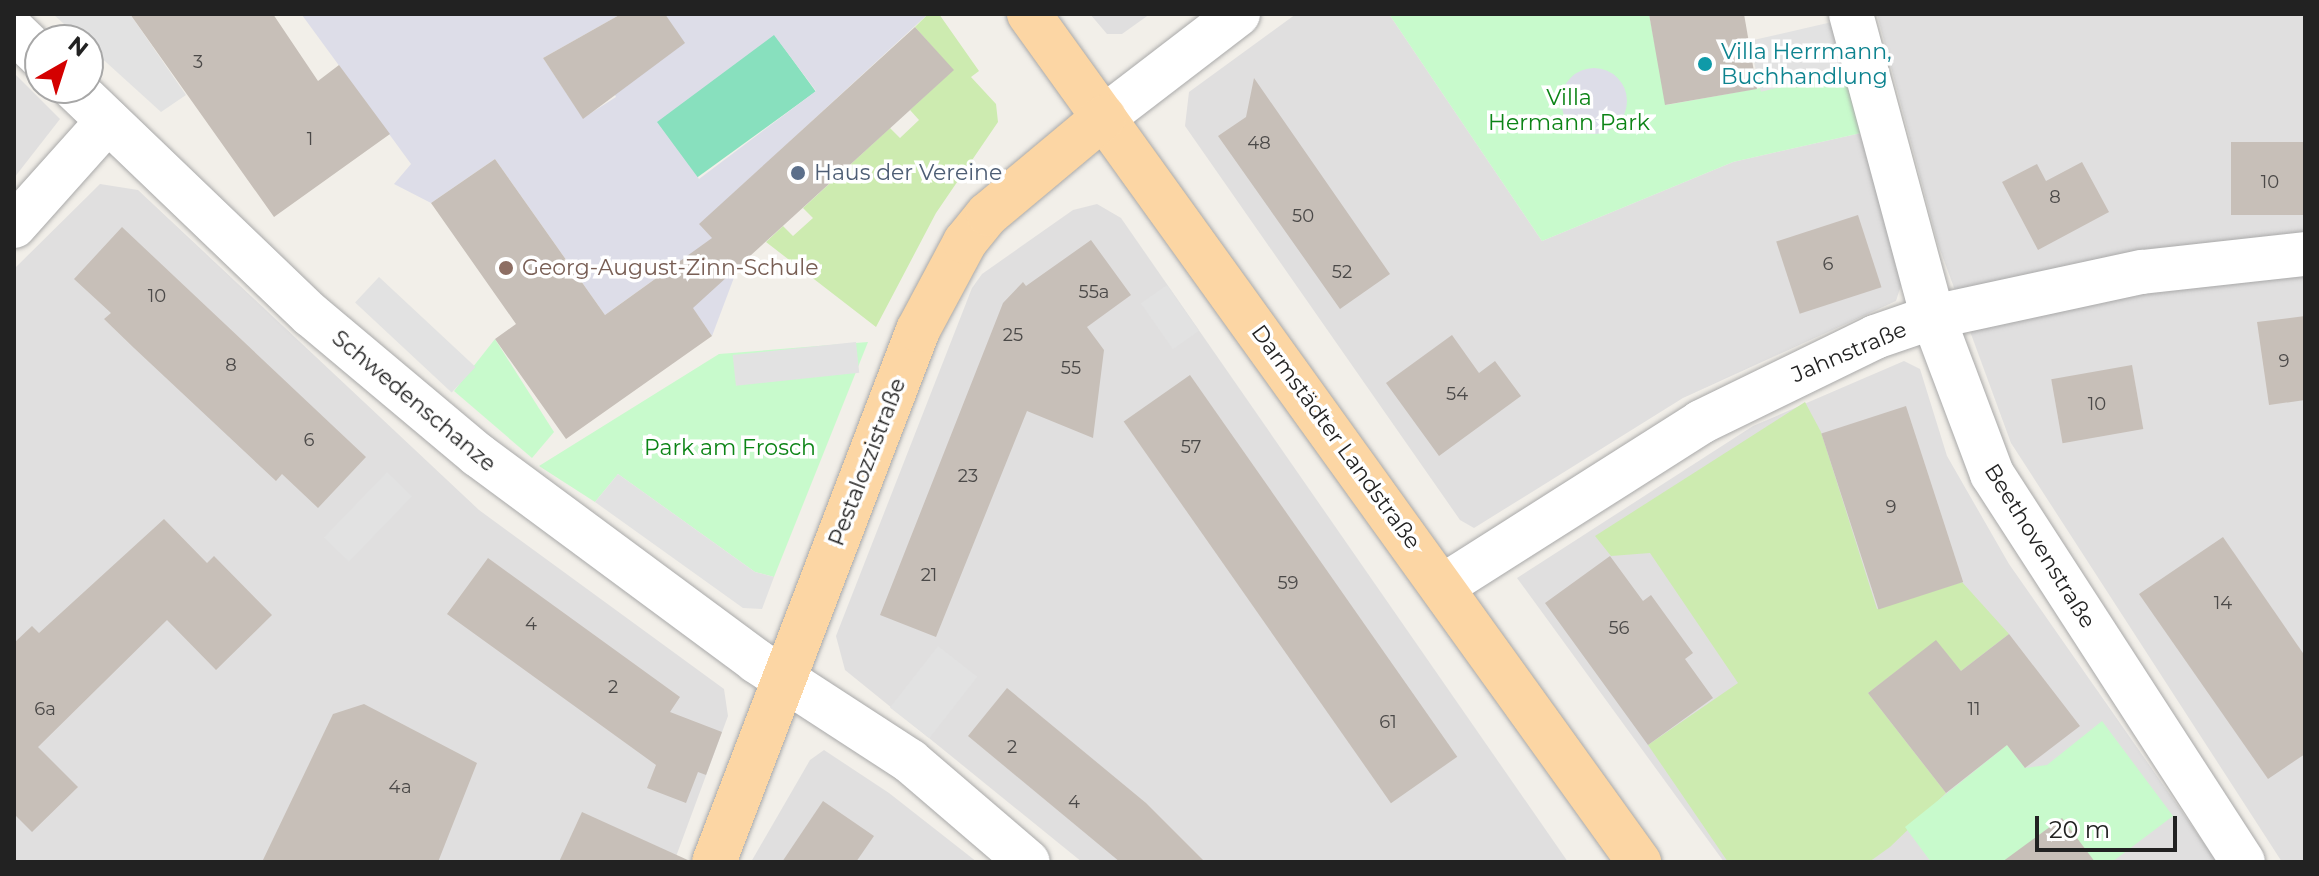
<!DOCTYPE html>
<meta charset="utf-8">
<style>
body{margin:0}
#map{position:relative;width:2319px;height:876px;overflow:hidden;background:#f2efe9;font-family:Montserrat,sans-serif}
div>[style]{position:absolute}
.residential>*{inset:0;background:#e0dfdf}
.grass>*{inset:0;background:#cdebb0}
.park>*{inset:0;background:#c8facc}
.pitch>*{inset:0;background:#88e0be;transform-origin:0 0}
.parking>*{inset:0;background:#e2e2e2;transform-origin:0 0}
.plaza>*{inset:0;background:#dddde8}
.round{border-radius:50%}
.building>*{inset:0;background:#c7bfb8;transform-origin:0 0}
.roads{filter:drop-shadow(0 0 2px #a9a9a9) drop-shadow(0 0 2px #a9a9a9)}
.minor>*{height:44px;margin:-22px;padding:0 22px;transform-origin:22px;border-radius:22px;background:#fff}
.major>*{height:44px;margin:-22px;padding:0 22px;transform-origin:22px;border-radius:22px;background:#fcd6a4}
.dots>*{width:22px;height:22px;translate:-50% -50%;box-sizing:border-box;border:4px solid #fff;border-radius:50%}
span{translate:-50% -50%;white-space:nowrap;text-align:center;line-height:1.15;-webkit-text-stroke:7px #fff;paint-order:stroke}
.number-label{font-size:18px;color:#4b4948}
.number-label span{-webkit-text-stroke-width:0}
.culture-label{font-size:22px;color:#0d838f}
.left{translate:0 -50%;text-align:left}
.park-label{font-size:22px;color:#0c8416}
.service-label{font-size:22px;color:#4e5e75}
.education-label{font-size:22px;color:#785e54}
.street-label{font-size:22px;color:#222}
.frame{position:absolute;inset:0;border:16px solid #222;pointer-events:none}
.north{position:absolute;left:24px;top:24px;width:80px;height:80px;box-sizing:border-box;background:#fff;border:2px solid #a7a7a7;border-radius:50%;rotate:39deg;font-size:22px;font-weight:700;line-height:32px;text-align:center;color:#222}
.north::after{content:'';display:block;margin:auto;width:28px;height:36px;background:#d40000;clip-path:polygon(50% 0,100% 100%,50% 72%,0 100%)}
.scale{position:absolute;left:2035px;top:816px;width:142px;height:36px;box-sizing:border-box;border:4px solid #222;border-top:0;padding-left:10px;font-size:24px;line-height:28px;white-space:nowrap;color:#222;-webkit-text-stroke:6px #fff;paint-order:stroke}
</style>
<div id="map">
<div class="residential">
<i style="clip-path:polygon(1090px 14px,1150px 14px,1122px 34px,1107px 34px)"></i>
<i style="clip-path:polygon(1296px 14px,1389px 14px,1542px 241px,1733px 162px,1861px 133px,1902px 282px,1896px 301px,1683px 398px,1474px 528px,1460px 520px,1185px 126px,1189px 92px)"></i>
<i style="clip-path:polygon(1877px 14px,2305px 14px,2305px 862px,2282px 862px,2011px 443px,1938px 244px)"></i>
<i style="clip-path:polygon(14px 73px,60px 119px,14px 178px)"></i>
<i style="clip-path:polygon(100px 184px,138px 190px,479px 510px,724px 689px,728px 716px,674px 862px,14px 862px,14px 269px)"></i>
<i style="clip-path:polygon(1097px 204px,1121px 218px,1568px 862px,1082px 862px,845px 670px,836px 636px,972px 288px,982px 274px,1073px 210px)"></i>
<i style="clip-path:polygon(1904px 361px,1920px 369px,1947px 456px,2009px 564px,2217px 862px,1724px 862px,1517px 578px,1753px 426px)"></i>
<i style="clip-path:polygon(824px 750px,889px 793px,977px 862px,751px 862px,810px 760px)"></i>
</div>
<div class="grass">
<i style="clip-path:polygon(928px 14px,939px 14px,979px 71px,971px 77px,996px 104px,998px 122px,936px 213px,876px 327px,766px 242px,783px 226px,793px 236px,813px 218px,803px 208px,890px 128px,900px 138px,919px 120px,910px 110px,953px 70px,915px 27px)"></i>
<i style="clip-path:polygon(1805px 402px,1821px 432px,1877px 609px,1962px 582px,2009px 634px,1961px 671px,1936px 641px,1868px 693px,1946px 793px,1890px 847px,1869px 862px,1728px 862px,1648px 745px,1738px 683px,1650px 553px,1611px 556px,1595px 536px)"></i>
</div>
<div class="park">
<i style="clip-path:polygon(1389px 14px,1649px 14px,1666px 105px,1844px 73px,1861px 133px,1733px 162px,1542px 241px)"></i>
<i style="clip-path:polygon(495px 339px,554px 432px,532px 458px,454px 391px)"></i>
<i style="clip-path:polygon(868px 342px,774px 577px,755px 572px,618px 474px,595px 502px,539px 466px,719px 354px)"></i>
<i style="clip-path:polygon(2102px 721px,2173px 816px,2112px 862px,1931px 862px,1905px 827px,2007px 745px,2025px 768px,2047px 765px)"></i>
</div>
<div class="pitch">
<i style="left:774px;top:34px;width:71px;height:147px;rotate:54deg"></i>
</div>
<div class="parking">
<i style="clip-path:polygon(53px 14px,130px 14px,186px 95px,161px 112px)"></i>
<i style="left:1832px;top:22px;width:52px;height:85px;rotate:77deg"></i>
<i style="left:379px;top:277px;width:132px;height:35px;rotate:43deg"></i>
<i style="left:1167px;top:285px;width:56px;height:32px;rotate:55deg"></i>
<i style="left:856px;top:342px;width:31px;height:124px;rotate:84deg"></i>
<i style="left:387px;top:472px;width:35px;height:91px;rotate:44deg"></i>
<i style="clip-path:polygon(618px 474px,755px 572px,774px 577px,762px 609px,743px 608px,595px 502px)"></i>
<i style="left:938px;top:646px;width:50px;height:78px;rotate:38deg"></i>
</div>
<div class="plaza">
<i style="clip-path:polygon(evenodd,621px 14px,543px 58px,583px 118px,616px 97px,613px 91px,665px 14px,928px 14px,700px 224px,738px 267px,712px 336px,666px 271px,605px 315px,495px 159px,431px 203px,394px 184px,411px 164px,302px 15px,621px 14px,774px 35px,816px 91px,699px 179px,657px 122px,774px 35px)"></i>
<i class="round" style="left:1561px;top:68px;width:66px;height:66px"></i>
</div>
<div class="building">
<i style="clip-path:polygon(130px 14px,273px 14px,318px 81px,339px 65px,390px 134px,274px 217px)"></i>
<i style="clip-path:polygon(621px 14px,665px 14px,685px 43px,583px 119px,543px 58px)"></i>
<i style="clip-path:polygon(1649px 14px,1744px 14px,1757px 89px,1665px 105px)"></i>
<i style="clip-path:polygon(915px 27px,954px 70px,693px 308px,712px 336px,566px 439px,495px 339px,516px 324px,431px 203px,495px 159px,605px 315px,712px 238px,699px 224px)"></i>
<i style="clip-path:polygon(1254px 78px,1390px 274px,1340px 309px,1218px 136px,1246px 117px)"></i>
<i style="left:2305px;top:142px;width:73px;height:74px;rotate:90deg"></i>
<i style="clip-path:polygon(2082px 162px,2109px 212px,2038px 250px,2002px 182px,2037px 164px,2046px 181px)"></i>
<i style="left:1858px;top:215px;width:76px;height:86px;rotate:72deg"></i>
<i style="clip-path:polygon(122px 227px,366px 457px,318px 508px,282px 474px,276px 481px,134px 348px,104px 319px,111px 313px,74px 279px)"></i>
<i style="clip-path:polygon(1091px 240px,1131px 295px,1087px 327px,1104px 350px,1093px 438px,1027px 411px,936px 637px,880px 615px,1003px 303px,1023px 282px,1026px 286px)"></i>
<i style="clip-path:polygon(2305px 316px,2305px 400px,2269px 405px,2257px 322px)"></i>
<i style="clip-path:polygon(1452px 335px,1479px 373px,1495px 361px,1521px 396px,1439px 456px,1386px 383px)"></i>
<i style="left:2132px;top:365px;width:65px;height:82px;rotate:80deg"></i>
<i style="left:1190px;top:375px;width:466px;height:81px;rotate:55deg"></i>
<i style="left:1906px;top:406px;width:185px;height:89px;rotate:72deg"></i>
<i style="clip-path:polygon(164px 519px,207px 563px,214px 556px,272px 615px,216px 670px,167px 620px,38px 747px,78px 787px,32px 832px,14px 814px,14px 643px,32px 626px,39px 633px)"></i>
<i style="clip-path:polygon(2223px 537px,2305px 656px,2305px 754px,2268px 779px,2139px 594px)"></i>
<i style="clip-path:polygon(1610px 556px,1643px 601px,1651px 595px,1693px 653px,1685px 659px,1713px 698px,1648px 745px,1545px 603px)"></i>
<i style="clip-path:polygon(488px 558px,680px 697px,670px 712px,722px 732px,706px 775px,698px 772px,686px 803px,647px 788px,656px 765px,447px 614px)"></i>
<i style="clip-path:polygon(2009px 634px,2080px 726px,2025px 768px,2007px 745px,1946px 793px,1868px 693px,1936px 640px,1961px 671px)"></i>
<i style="clip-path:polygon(1007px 688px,1146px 803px,1205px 862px,1120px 862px,968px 736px)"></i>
<i style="clip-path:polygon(364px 704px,477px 763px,438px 862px,262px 862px,333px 714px)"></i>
<i style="clip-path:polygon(823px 801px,874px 836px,856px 862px,782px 862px)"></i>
<i style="clip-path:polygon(582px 812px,690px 861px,690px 862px,559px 862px)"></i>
<i style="clip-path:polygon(2062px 818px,2095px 862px,2002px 862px)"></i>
</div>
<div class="roads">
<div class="minor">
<i style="left:1851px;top:14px;width:314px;rotate:74.9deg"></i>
<i style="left:1933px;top:317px;width:168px;rotate:69.4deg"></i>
<i style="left:1992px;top:474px;width:462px;rotate:57.1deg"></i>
<i style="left:14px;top:31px;width:36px;rotate:44deg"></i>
<i style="left:74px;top:88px;width:328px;rotate:43.8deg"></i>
<i style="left:311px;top:315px;width:218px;rotate:40deg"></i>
<i style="left:478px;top:455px;width:346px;rotate:36.5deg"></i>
<i style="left:756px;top:661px;width:184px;rotate:33deg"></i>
<i style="left:910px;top:761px;width:155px;rotate:40.6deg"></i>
<i style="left:1104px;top:117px;width:169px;rotate:-37.5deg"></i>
<i style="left:14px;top:226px;width:141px;rotate:-48.2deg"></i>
<i style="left:1443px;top:586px;width:306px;rotate:-32.4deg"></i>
<i style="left:1701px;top:422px;width:194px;rotate:-26deg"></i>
<i style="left:1875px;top:337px;width:61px;rotate:-19deg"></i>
<i style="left:1933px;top:317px;width:214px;rotate:-12.2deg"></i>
<i style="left:2142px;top:272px;width:164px;rotate:-6.3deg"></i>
</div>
<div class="major">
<i style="left:1029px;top:14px;width:1045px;rotate:54.27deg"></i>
<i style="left:714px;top:862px;width:570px;rotate:-69.02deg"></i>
<i style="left:918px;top:330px;width:100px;rotate:-61.9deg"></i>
<i style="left:965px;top:242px;width:36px;rotate:-51deg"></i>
<i style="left:988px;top:214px;width:151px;rotate:-39.9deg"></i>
</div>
</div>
<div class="dots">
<i style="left:1705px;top:64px;background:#0f9aa8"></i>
<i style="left:798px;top:173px;background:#5c6f8a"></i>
<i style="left:506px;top:268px;background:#8d6e63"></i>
</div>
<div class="number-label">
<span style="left:198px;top:62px">3</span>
<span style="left:310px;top:139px">1</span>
<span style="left:1259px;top:143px">48</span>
<span style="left:2270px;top:182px">10</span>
<span style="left:2055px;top:197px">8</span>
<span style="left:1303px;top:216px">50</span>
<span style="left:1828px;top:264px">6</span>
<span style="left:1342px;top:272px">52</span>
<span style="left:1094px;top:292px">55a</span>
<span style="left:157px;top:296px">10</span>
<span style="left:1013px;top:335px">25</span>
<span style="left:2284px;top:361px">9</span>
<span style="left:231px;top:365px">8</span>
<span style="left:1071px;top:368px">55</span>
<span style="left:1457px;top:394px">54</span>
<span style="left:2097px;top:404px">10</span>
<span style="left:309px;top:440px">6</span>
<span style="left:1191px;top:447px">57</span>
<span style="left:968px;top:476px">23</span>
<span style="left:1891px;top:507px">9</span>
<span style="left:929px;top:575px">21</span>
<span style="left:1288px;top:583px">59</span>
<span style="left:2223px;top:603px">14</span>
<span style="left:531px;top:624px">4</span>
<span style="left:1619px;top:628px">56</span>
<span style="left:613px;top:687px">2</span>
<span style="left:45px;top:709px">6a</span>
<span style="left:1974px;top:709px">11</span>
<span style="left:1388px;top:722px">61</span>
<span style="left:1012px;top:747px">2</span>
<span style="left:400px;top:787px">4a</span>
<span style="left:1074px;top:802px">4</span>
</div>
<div class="culture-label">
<span class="left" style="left:1721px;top:64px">Villa Herrmann,<br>Buchhandlung</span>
</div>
<div class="park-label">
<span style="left:1569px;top:110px">Villa<br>Hermann Park</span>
<span style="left:730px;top:448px">Park am Frosch</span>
</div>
<div class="service-label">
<span class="left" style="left:814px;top:173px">Haus der Vereine</span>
</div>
<div class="education-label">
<span class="left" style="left:522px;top:268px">Georg-August-Zinn-Schule</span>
</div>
<div class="street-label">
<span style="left:1849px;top:352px;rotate:-23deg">Jahnstraße</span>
<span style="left:414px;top:401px;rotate:40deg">Schwedenschanze</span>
<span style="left:1336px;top:437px;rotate:54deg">Darmstädter Landstraße</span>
<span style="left:867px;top:462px;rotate:-69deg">Pestalozzistraße</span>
<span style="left:2040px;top:546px;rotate:58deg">Beethovenstraße</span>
</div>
<div class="frame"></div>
<div class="north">N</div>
<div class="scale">20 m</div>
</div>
